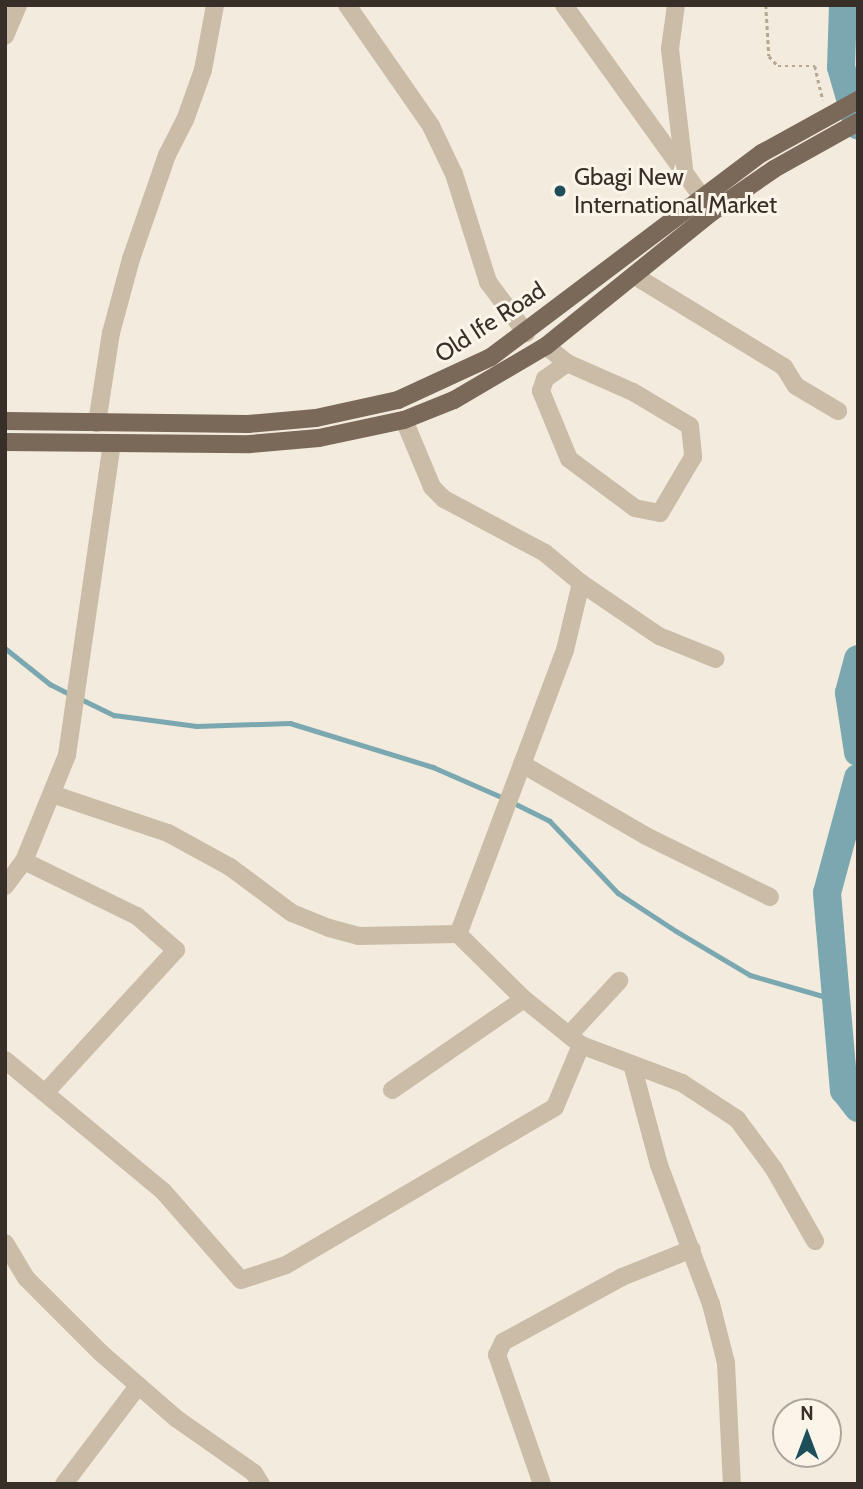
<!DOCTYPE html>
<style>
body{margin:0}
#map{position:relative;width:863px;height:1489px;overflow:hidden;background:#f3ebdd;font-family:Cabin,sans-serif}
div>[style]{position:absolute}
.stream>*{height:4.5px;margin:-2.25px;padding:0 2.25px;transform-origin:2.25px;border-radius:2.25px;background:#7ba8b0}
.river>*{height:28px;margin:-14px;padding:0 14px;transform-origin:14px;border-radius:14px;background:#7ba8b0}
.path>*{height:2.5px;margin-top:-1.25px;transform-origin:0;background:repeating-linear-gradient(90deg,#b7a792 0 3.5px,transparent 0 7px)}
.minor>*{height:18px;margin:-9px;padding:0 9px;transform-origin:9px;border-radius:9px;background:#cbbca8}
.major>*{height:18px;margin:-9px;padding:0 9px;transform-origin:9px;border-radius:9px;background:#7a6859}
.dots>*{width:19px;height:19px;translate:-50% -50%;box-sizing:border-box;border:4px solid #faf4e9;border-radius:50%}
span{translate:-50% -50%;white-space:nowrap;text-align:center;line-height:1.15;-webkit-text-stroke:6px #faf4e9;paint-order:stroke}
.poi-label{font-size:24px;color:#382f28}
.left{translate:0 -50%;text-align:left}
.street-label{font-size:24px;color:#382f28}
.frame{position:absolute;inset:0;border:7px solid #382f28;pointer-events:none}
.north{position:absolute;left:772px;top:1398px;width:70px;height:70px;box-sizing:border-box;background:#faf4e9;border:2px solid #aca59c;border-radius:50%;rotate:0deg;font-size:19px;font-weight:700;line-height:28px;text-align:center;color:#382f28}
.north::after{content:'';display:block;margin:auto;width:24px;height:32px;background:#1d4f5a;clip-path:polygon(50% 0,100% 100%,50% 72%,0 100%)}
</style>
<div id="map">
<div class="stream">
<i style="left:5px;top:648px;width:58px;rotate:38.7deg"></i>
<i style="left:50px;top:684px;width:22px;rotate:27deg"></i>
<i style="left:81px;top:699px;width:37px;rotate:26deg"></i>
<i style="left:114px;top:715px;width:83px;rotate:7.6deg"></i>
<i style="left:196px;top:726px;width:94px;rotate:-1.8deg"></i>
<i style="left:290px;top:723px;width:150px;rotate:17.1deg"></i>
<i style="left:433px;top:767px;width:80px;rotate:23.7deg"></i>
<i style="left:514px;top:803px;width:40px;rotate:26.6deg"></i>
<i style="left:550px;top:821px;width:99px;rotate:46.6deg"></i>
<i style="left:618px;top:893px;width:69px;rotate:33.2deg"></i>
<i style="left:676px;top:931px;width:86px;rotate:30.7deg"></i>
<i style="left:750px;top:975px;width:86px;rotate:16.1deg"></i>
</div>
<div class="river">
<i style="left:843px;top:5px;width:62px;rotate:91.8deg"></i>
<i style="left:841px;top:67px;width:61px;rotate:73.9deg"></i>
<i style="left:858px;top:659px;width:35px;rotate:105deg"></i>
<i style="left:849px;top:693px;width:60px;rotate:81.3deg"></i>
<i style="left:858px;top:778px;width:119px;rotate:105.1deg"></i>
<i style="left:827px;top:893px;width:198px;rotate:85.1deg"></i>
<i style="left:844px;top:1090px;width:23px;rotate:52deg"></i>
</div>
<div class="path">
<i style="left:766px;top:5px;width:51px;rotate:86.6deg"></i>
<i style="left:769px;top:56px;width:13px;rotate:48deg"></i>
<i style="left:778px;top:66px;width:37px"></i>
<i style="left:815px;top:66px;width:35px;rotate:77deg"></i>
</div>
<div class="minor">
<i style="left:347px;top:5px;width:147px;rotate:55.2deg"></i>
<i style="left:431px;top:126px;width:53px;rotate:64.4deg"></i>
<i style="left:454px;top:174px;width:113px;rotate:72.5deg"></i>
<i style="left:488px;top:282px;width:64px;rotate:53.3deg"></i>
<i style="left:564px;top:5px;width:236px;rotate:54.3deg"></i>
<i style="left:676px;top:5px;width:44px;rotate:97.8deg"></i>
<i style="left:670px;top:49px;width:120px;rotate:83.3deg"></i>
<i style="left:5px;top:36px;width:34px;rotate:-67deg"></i>
<i style="left:635px;top:276px;width:175px;rotate:31.4deg"></i>
<i style="left:784px;top:367px;width:22px;rotate:58deg"></i>
<i style="left:796px;top:386px;width:49px;rotate:30.8deg"></i>
<i style="left:546px;top:346px;width:27px;rotate:39deg"></i>
<i style="left:567px;top:363px;width:72px;rotate:23.7deg"></i>
<i style="left:633px;top:392px;width:66px;rotate:30.8deg"></i>
<i style="left:690px;top:426px;width:31px;rotate:84deg"></i>
<i style="left:693px;top:457px;width:65px;rotate:120.5deg"></i>
<i style="left:660px;top:513px;width:25px;rotate:-169deg"></i>
<i style="left:635px;top:508px;width:82px;rotate:-143.4deg"></i>
<i style="left:569px;top:459px;width:74px;rotate:-112.4deg"></i>
<i style="left:541px;top:391px;width:13px;rotate:-72deg"></i>
<i style="left:545px;top:379px;width:27px;rotate:-36deg"></i>
<i style="left:404px;top:420px;width:73px;rotate:67.3deg"></i>
<i style="left:432px;top:487px;width:17px;rotate:45deg"></i>
<i style="left:444px;top:499px;width:115px;rotate:28.1deg"></i>
<i style="left:545px;top:553px;width:47px;rotate:39.8deg"></i>
<i style="left:581px;top:583px;width:69px;rotate:103.4deg"></i>
<i style="left:565px;top:650px;width:303px;rotate:110.6deg"></i>
<i style="left:458px;top:934px;width:93px;rotate:44.6deg"></i>
<i style="left:524px;top:999px;width:73px;rotate:38.9deg"></i>
<i style="left:581px;top:1045px;width:108px;rotate:20.6deg"></i>
<i style="left:682px;top:1083px;width:66px;rotate:33.2deg"></i>
<i style="left:737px;top:1119px;width:62px;rotate:53.5deg"></i>
<i style="left:774px;top:1169px;width:83px;rotate:60.3deg"></i>
<i style="left:97px;top:423px;width:91px;rotate:-81.2deg"></i>
<i style="left:111px;top:333px;width:77px;rotate:-74.9deg"></i>
<i style="left:131px;top:259px;width:110px;rotate:-70.9deg"></i>
<i style="left:167px;top:155px;width:39px;rotate:-63deg"></i>
<i style="left:185px;top:120px;width:53px;rotate:-70.2deg"></i>
<i style="left:203px;top:70px;width:66px;rotate:-79.5deg"></i>
<i style="left:581px;top:583px;width:94px;rotate:34.2deg"></i>
<i style="left:659px;top:636px;width:61px;rotate:22deg"></i>
<i style="left:522px;top:764px;width:143px;rotate:30.1deg"></i>
<i style="left:646px;top:836px;width:138px;rotate:26.2deg"></i>
<i style="left:55px;top:795px;width:119px;rotate:18.6deg"></i>
<i style="left:168px;top:833px;width:71px;rotate:28.7deg"></i>
<i style="left:230px;top:867px;width:77px;rotate:36.6deg"></i>
<i style="left:292px;top:913px;width:40px;rotate:22deg"></i>
<i style="left:329px;top:928px;width:31px;rotate:15deg"></i>
<i style="left:359px;top:936px;width:99px;rotate:-1.2deg"></i>
<i style="left:24px;top:861px;width:126px;rotate:26deg"></i>
<i style="left:137px;top:916px;width:52px;rotate:41.1deg"></i>
<i style="left:176px;top:950px;width:193px;rotate:132.5deg"></i>
<i style="left:5px;top:886px;width:31px;rotate:-53deg"></i>
<i style="left:24px;top:861px;width:114px;rotate:-67.9deg"></i>
<i style="left:67px;top:755px;width:314px;rotate:-81.8deg"></i>
<i style="left:569px;top:1035px;width:74px;rotate:-47.2deg"></i>
<i style="left:5px;top:1060px;width:205px;rotate:39.7deg"></i>
<i style="left:163px;top:1191px;width:118px;rotate:48.8deg"></i>
<i style="left:241px;top:1280px;width:47px;rotate:-18.4deg"></i>
<i style="left:286px;top:1265px;width:312px;rotate:-30.4deg"></i>
<i style="left:555px;top:1107px;width:67px;rotate:-67.2deg"></i>
<i style="left:633px;top:1068px;width:100px;rotate:75deg"></i>
<i style="left:659px;top:1165px;width:148px;rotate:69.5deg"></i>
<i style="left:711px;top:1304px;width:61px;rotate:75.7deg"></i>
<i style="left:726px;top:1363px;width:121px;rotate:87.2deg"></i>
<i style="left:392px;top:1090px;width:160px;rotate:-34.6deg"></i>
<i style="left:5px;top:1243px;width:41px;rotate:59deg"></i>
<i style="left:26px;top:1278px;width:106px;rotate:45deg"></i>
<i style="left:101px;top:1353px;width:101px;rotate:41deg"></i>
<i style="left:177px;top:1419px;width:94px;rotate:35deg"></i>
<i style="left:254px;top:1473px;width:13px;rotate:58deg"></i>
<i style="left:64px;top:1484px;width:123px;rotate:-52.9deg"></i>
<i style="left:542px;top:1484px;width:137px;rotate:-109.2deg"></i>
<i style="left:497px;top:1355px;width:14px;rotate:-65deg"></i>
<i style="left:503px;top:1342px;width:136px;rotate:-28.6deg"></i>
<i style="left:622px;top:1277px;width:75px;rotate:-21.8deg"></i>
</div>
<div class="major">
<i style="left:5px;top:421px;width:243px;rotate:0.7deg"></i>
<i style="left:248px;top:424px;width:68px;rotate:-5deg"></i>
<i style="left:316px;top:418px;width:84px;rotate:-12.4deg"></i>
<i style="left:398px;top:400px;width:102px;rotate:-24.8deg"></i>
<i style="left:491px;top:357px;width:339px;rotate:-37deg"></i>
<i style="left:762px;top:153px;width:110px;rotate:-28.9deg"></i>
<i style="left:5px;top:442px;width:245px;rotate:0.5deg"></i>
<i style="left:250px;top:444px;width:69px;rotate:-5deg"></i>
<i style="left:319px;top:438px;width:87px;rotate:-12deg"></i>
<i style="left:404px;top:420px;width:54px;rotate:-21.8deg"></i>
<i style="left:454px;top:400px;width:107px;rotate:-30.4deg"></i>
<i style="left:546px;top:346px;width:213px;rotate:-38.9deg"></i>
<i style="left:712px;top:212px;width:75px;rotate:-34.7deg"></i>
<i style="left:774px;top:169px;width:96px;rotate:-29.2deg"></i>
</div>
<div class="dots">
<i style="left:560px;top:191px;background:#1d4f5a"></i>
</div>
<div class="poi-label">
<span class="left" style="left:574px;top:191px">Gbagi New<br>International Market</span>
</div>
<div class="street-label">
<span style="left:490px;top:322px;rotate:-33deg">Old Ife Road</span>
</div>
<div class="frame"></div>
<div class="north">N</div>
</div>
